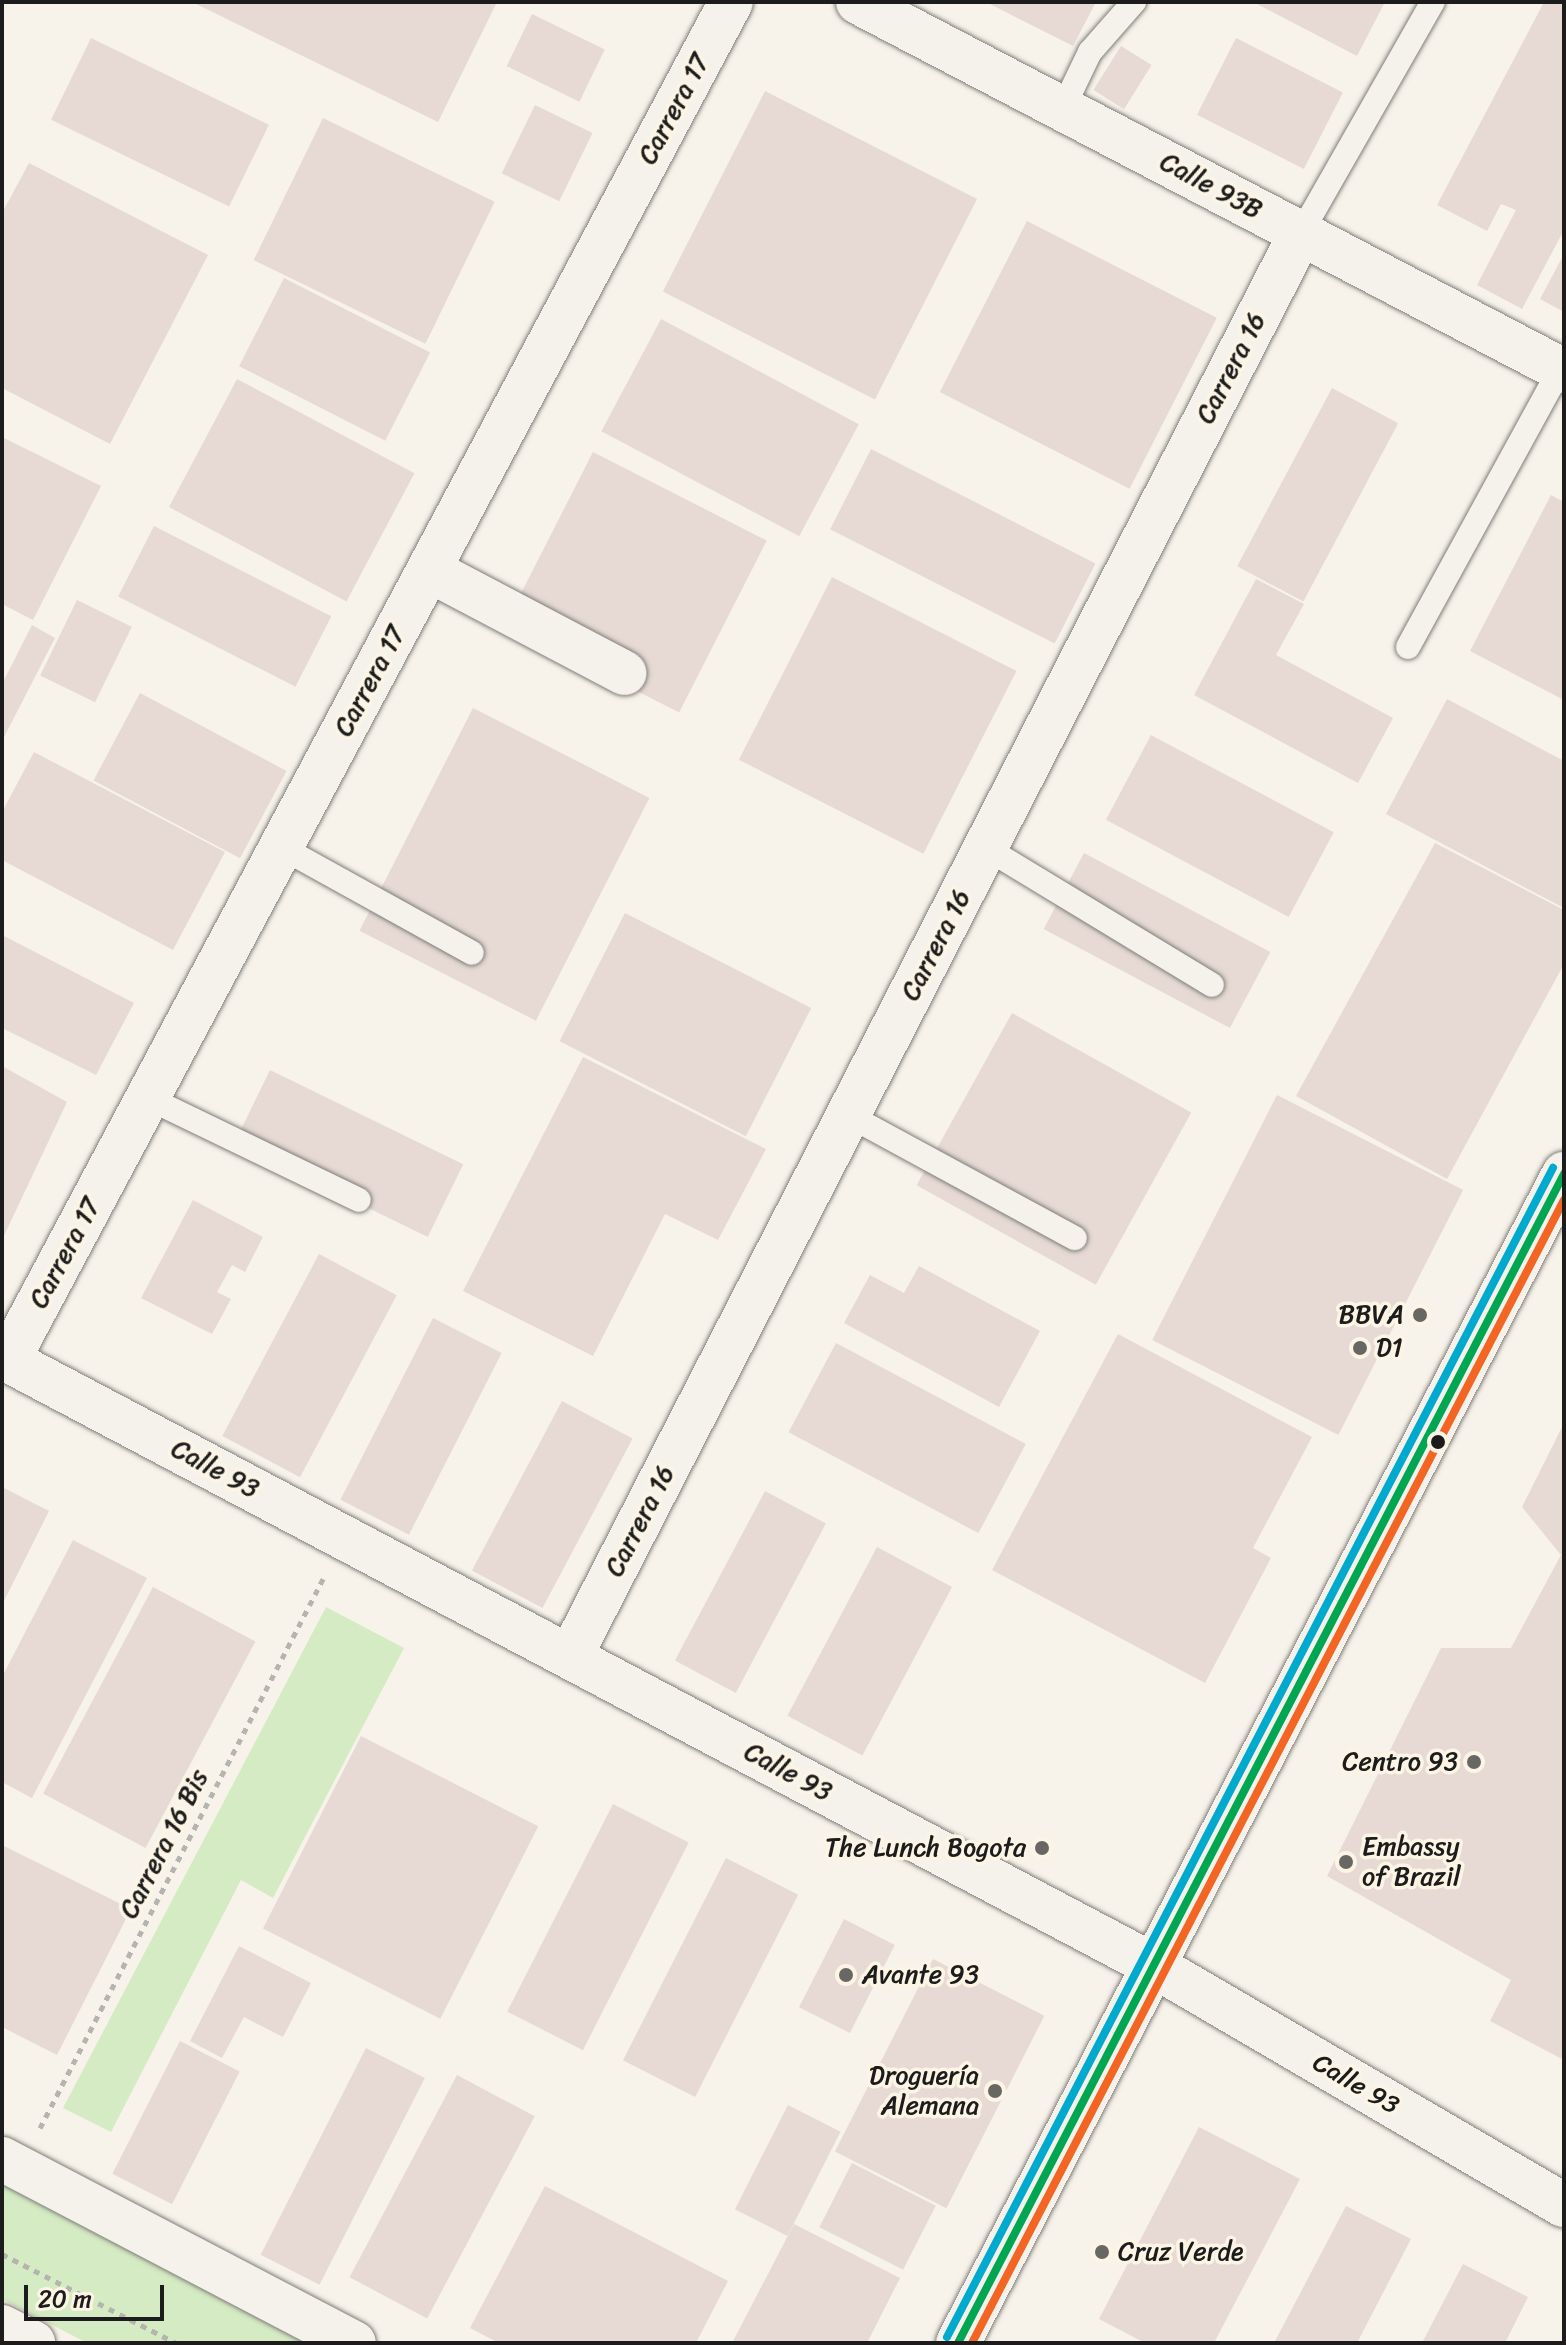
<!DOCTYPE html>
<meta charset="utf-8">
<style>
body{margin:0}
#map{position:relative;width:1566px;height:2345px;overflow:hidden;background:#f7f3ea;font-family:Sriracha,sans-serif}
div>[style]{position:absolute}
.green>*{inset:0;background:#d5ebc3}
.building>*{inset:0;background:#e7dad4;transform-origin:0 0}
.path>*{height:5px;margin-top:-2.5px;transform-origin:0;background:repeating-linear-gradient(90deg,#b6b4af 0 6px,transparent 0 12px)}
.roads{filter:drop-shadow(0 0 2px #7f7d79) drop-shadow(0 0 2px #7f7d79)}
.service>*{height:24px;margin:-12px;padding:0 12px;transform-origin:12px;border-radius:12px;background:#f5f2ec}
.minor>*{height:44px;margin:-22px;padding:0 22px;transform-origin:22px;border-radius:22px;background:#f5f2ec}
.secondary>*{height:44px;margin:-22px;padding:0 22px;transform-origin:22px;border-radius:22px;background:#f5f2ec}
.bus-1>*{height:8px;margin:-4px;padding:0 4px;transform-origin:4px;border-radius:4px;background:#00a651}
.bus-2>*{height:8px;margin:-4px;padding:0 4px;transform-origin:4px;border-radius:4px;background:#f26522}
.bus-3>*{height:8px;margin:-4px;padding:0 4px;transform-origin:4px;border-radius:4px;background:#00a9ce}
.dots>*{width:22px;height:22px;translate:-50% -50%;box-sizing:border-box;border:4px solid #fcf5e5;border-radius:50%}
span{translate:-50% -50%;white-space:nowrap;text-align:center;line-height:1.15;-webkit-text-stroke:7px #fcf5e5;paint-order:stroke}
.street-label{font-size:26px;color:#1c1c1c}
.poi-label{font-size:26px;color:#1c1c1c}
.right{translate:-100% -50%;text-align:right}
.left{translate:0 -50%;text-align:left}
.frame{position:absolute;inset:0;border:4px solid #1c1c1c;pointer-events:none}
.scale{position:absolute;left:24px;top:2285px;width:140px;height:36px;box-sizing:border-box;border:4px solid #1c1c1c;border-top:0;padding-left:10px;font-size:24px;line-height:28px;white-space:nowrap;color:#1c1c1c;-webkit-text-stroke:6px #fcf5e5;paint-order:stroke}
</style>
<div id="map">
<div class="green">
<i style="clip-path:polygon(326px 1607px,404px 1648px,273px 1898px,241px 1880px,111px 2132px,63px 2108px)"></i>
<i style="clip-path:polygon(2px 2181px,315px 2343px,87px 2343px,2px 2299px)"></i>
</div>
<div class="building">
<i style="clip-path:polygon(192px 2px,497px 2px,438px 122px)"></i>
<i style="clip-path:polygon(986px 2px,1096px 2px,1073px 46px)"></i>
<i style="clip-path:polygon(1253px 2px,1385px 2px,1357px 56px)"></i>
<i style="clip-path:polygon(1544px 2px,1564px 2px,1564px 230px,1522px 309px,1477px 285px,1516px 210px,1501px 204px,1487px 231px,1437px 205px)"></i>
<i style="left:532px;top:14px;width:81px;height:58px;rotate:26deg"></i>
<i style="left:91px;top:38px;width:198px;height:91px;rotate:26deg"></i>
<i style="left:1236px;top:38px;width:120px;height:86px;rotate:27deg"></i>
<i style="left:1121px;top:46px;width:36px;height:52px;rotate:32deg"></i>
<i style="left:765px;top:91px;width:238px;height:225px;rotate:27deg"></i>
<i style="left:535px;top:105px;width:64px;height:76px;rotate:26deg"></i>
<i style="left:323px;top:118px;width:191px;height:158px;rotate:26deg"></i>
<i style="clip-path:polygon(29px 163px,208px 255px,110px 444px,2px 388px,2px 213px)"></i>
<i style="left:1027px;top:221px;width:213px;height:192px;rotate:27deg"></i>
<i style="clip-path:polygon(1564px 254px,1564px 312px,1540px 299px)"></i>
<i style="left:284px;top:278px;width:164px;height:99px;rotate:27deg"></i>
<i style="left:661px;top:319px;width:224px;height:127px;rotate:28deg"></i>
<i style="left:237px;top:379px;width:201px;height:145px;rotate:28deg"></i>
<i style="left:1332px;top:388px;width:75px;height:202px;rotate:28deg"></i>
<i style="clip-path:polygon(2px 437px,101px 486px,33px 620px,2px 604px)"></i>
<i style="left:871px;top:449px;width:252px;height:90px;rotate:27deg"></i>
<i style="left:593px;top:452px;width:195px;height:193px;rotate:27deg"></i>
<i style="clip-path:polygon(1551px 495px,1564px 502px,1564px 700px,1470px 651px)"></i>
<i style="left:154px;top:526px;width:199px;height:79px;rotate:27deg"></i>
<i style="left:832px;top:577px;width:207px;height:205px;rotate:27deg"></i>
<i style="clip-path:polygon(1256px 579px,1304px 604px,1276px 655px,1393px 718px,1358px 783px,1194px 695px)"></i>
<i style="left:77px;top:600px;width:61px;height:84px;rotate:26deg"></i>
<i style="clip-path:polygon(32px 625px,55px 638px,2px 741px,2px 684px)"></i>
<i style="left:140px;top:693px;width:166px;height:99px;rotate:28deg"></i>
<i style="clip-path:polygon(1447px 699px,1564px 761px,1564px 908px,1386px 814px)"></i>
<i style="left:473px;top:708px;width:198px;height:250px;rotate:27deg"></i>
<i style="left:1151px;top:735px;width:207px;height:96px;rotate:28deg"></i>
<i style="clip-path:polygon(34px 752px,225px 852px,173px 950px,2px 860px,2px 812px)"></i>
<i style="clip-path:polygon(1435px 843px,1564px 910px,1564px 964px,1447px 1179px,1296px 1096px)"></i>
<i style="left:1084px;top:853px;width:211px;height:86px;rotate:28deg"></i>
<i style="left:625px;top:913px;width:209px;height:144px;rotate:27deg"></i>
<i style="clip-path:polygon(2px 935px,134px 1003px,96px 1075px,2px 1028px)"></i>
<i style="left:1012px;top:1013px;width:205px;height:197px;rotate:29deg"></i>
<i style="clip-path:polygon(583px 1057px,766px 1149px,718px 1240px,665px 1214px,593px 1356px,463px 1291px)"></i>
<i style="clip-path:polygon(2px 1066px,67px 1102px,2px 1240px)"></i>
<i style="left:270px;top:1070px;width:215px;height:81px;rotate:26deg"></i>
<i style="left:1277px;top:1095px;width:209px;height:275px;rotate:27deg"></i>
<i style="clip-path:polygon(193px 1200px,263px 1237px,245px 1272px,232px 1265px,217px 1292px,231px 1299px,212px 1334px,141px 1298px)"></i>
<i style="left:319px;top:1254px;width:88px;height:206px;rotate:28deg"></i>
<i style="clip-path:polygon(919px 1266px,1040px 1331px,999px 1407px,844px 1323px,870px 1275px,904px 1293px)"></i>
<i style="left:433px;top:1318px;width:77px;height:204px;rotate:27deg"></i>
<i style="clip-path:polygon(1118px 1334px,1312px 1437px,1253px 1548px,1271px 1558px,1205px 1683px,992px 1570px)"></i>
<i style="left:836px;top:1343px;width:215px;height:101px;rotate:28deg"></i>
<i style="left:562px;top:1401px;width:80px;height:192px;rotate:28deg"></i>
<i style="clip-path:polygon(1564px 1423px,1564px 2060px,1490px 2021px,1511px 1980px,1327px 1876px,1441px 1648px,1511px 1648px,1561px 1555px,1522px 1507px)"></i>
<i style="clip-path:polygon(2px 1487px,49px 1511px,2px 1605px)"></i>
<i style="left:765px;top:1491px;width:69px;height:192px;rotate:28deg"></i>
<i style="clip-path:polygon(73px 1540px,147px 1578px,32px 1798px,2px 1782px,2px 1677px)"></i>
<i style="left:877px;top:1547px;width:85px;height:191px;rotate:28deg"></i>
<i style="left:153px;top:1587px;width:116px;height:234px;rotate:28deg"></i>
<i style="left:361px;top:1736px;width:199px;height:216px;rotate:27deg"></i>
<i style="left:613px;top:1804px;width:85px;height:233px;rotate:27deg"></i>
<i style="clip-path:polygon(2px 1845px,131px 1909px,57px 2055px,2px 2027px)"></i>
<i style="left:726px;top:1858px;width:81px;height:227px;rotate:27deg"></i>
<i style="left:844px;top:1919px;width:57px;height:99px;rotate:27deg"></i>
<i style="clip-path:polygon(239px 1946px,311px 1983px,283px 2037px,244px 2017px,222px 2058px,190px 2041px)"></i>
<i style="left:933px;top:1959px;width:125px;height:216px;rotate:27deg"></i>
<i style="left:180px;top:2041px;width:67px;height:149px;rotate:27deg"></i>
<i style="left:366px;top:2048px;width:66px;height:232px;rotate:27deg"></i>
<i style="left:457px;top:2075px;width:88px;height:229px;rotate:28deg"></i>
<i style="left:788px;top:2105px;width:59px;height:117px;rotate:27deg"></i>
<i style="clip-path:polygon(1199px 2127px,1300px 2179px,1214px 2343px,1145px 2343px,1099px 2319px)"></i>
<i style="left:852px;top:2163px;width:94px;height:72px;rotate:27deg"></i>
<i style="clip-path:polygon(545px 2186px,728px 2281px,696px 2343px,499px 2343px,470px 2328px)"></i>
<i style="clip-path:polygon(1346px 2206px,1411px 2239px,1357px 2343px,1274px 2343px)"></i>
<i style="clip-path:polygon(794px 2224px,900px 2278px,867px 2343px,732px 2343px)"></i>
<i style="clip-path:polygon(1463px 2264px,1528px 2297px,1505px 2343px,1422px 2343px)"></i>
</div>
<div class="path">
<i style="left:40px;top:2128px;width:618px;rotate:-62.73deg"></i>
<i style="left:2px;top:2254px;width:195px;rotate:27.1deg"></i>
</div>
<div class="roads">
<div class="service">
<i style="left:1063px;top:108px;width:62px;rotate:-64.3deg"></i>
<i style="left:1090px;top:52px;width:67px;rotate:-48.7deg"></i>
<i style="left:1301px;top:233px;width:266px;rotate:-60.3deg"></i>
<i style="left:1408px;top:647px;width:317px;rotate:-61.3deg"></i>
<i style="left:281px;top:847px;width:218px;rotate:29deg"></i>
<i style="left:986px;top:848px;width:264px;rotate:31.2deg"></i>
<i style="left:148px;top:1098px;width:234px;rotate:25.8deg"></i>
<i style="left:848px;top:1115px;width:258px;rotate:28.5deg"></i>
</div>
<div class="minor">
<i style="left:858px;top:2px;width:797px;rotate:27.59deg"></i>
<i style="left:429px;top:570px;width:221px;rotate:27.8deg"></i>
<i style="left:2px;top:1357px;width:1299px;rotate:27.85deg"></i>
<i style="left:1151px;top:1964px;width:478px;rotate:30.3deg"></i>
<i style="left:8px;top:1360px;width:1538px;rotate:-61.97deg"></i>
<i style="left:570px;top:1657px;width:1601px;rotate:-62.83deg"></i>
</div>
<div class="secondary">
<i style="left:2px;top:2159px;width:397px;rotate:27.6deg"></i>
<i style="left:2px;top:2327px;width:35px;rotate:27deg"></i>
<i style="left:958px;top:2343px;width:1317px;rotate:-62.6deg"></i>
</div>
</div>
<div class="bus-1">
<i style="left:958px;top:2343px;width:1317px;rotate:-62.6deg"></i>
</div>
<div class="bus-2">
<i style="left:972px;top:2343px;width:1287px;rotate:-62.62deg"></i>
</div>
<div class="bus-3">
<i style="left:947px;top:2337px;width:1317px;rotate:-62.6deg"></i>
</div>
<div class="dots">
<i style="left:1420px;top:1315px;background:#696764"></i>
<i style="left:1360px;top:1348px;background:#696764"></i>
<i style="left:1438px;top:1442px;background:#1c1c1c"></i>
<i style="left:1474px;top:1762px;background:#696764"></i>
<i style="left:1042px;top:1848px;background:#696764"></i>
<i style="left:1346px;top:1862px;background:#696764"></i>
<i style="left:846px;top:1975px;background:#696764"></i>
<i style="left:995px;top:2091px;background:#696764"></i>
<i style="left:1102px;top:2252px;background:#696764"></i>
</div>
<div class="street-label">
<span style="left:674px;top:109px;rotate:-62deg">Carrera 17</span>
<span style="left:1211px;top:186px;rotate:28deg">Calle 93B</span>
<span style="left:1231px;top:368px;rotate:-63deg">Carrera 16</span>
<span style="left:370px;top:681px;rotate:-62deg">Carrera 17</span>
<span style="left:936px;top:945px;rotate:-63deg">Carrera 16</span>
<span style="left:65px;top:1253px;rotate:-62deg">Carrera 17</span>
<span style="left:215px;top:1469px;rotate:28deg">Calle 93</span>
<span style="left:640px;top:1521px;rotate:-63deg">Carrera 16</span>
<span style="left:788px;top:1772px;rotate:28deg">Calle 93</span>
<span style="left:164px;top:1844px;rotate:-63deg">Carrera 16 Bis</span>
<span style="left:1356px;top:2084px;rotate:30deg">Calle 93</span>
</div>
<div class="poi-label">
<span class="right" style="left:1404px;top:1315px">BBVA</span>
<span class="left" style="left:1376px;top:1348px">D1</span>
<span class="right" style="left:1458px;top:1762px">Centro 93</span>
<span class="left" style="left:1362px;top:1862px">Embassy<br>of Brazil</span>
<span class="right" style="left:1026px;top:1848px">The Lunch Bogota</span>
<span class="left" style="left:862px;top:1975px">Avante 93</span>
<span class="right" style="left:979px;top:2091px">Droguería<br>Alemana</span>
<span class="left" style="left:1118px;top:2252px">Cruz Verde</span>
</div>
<div class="frame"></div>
<div class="scale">20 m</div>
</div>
